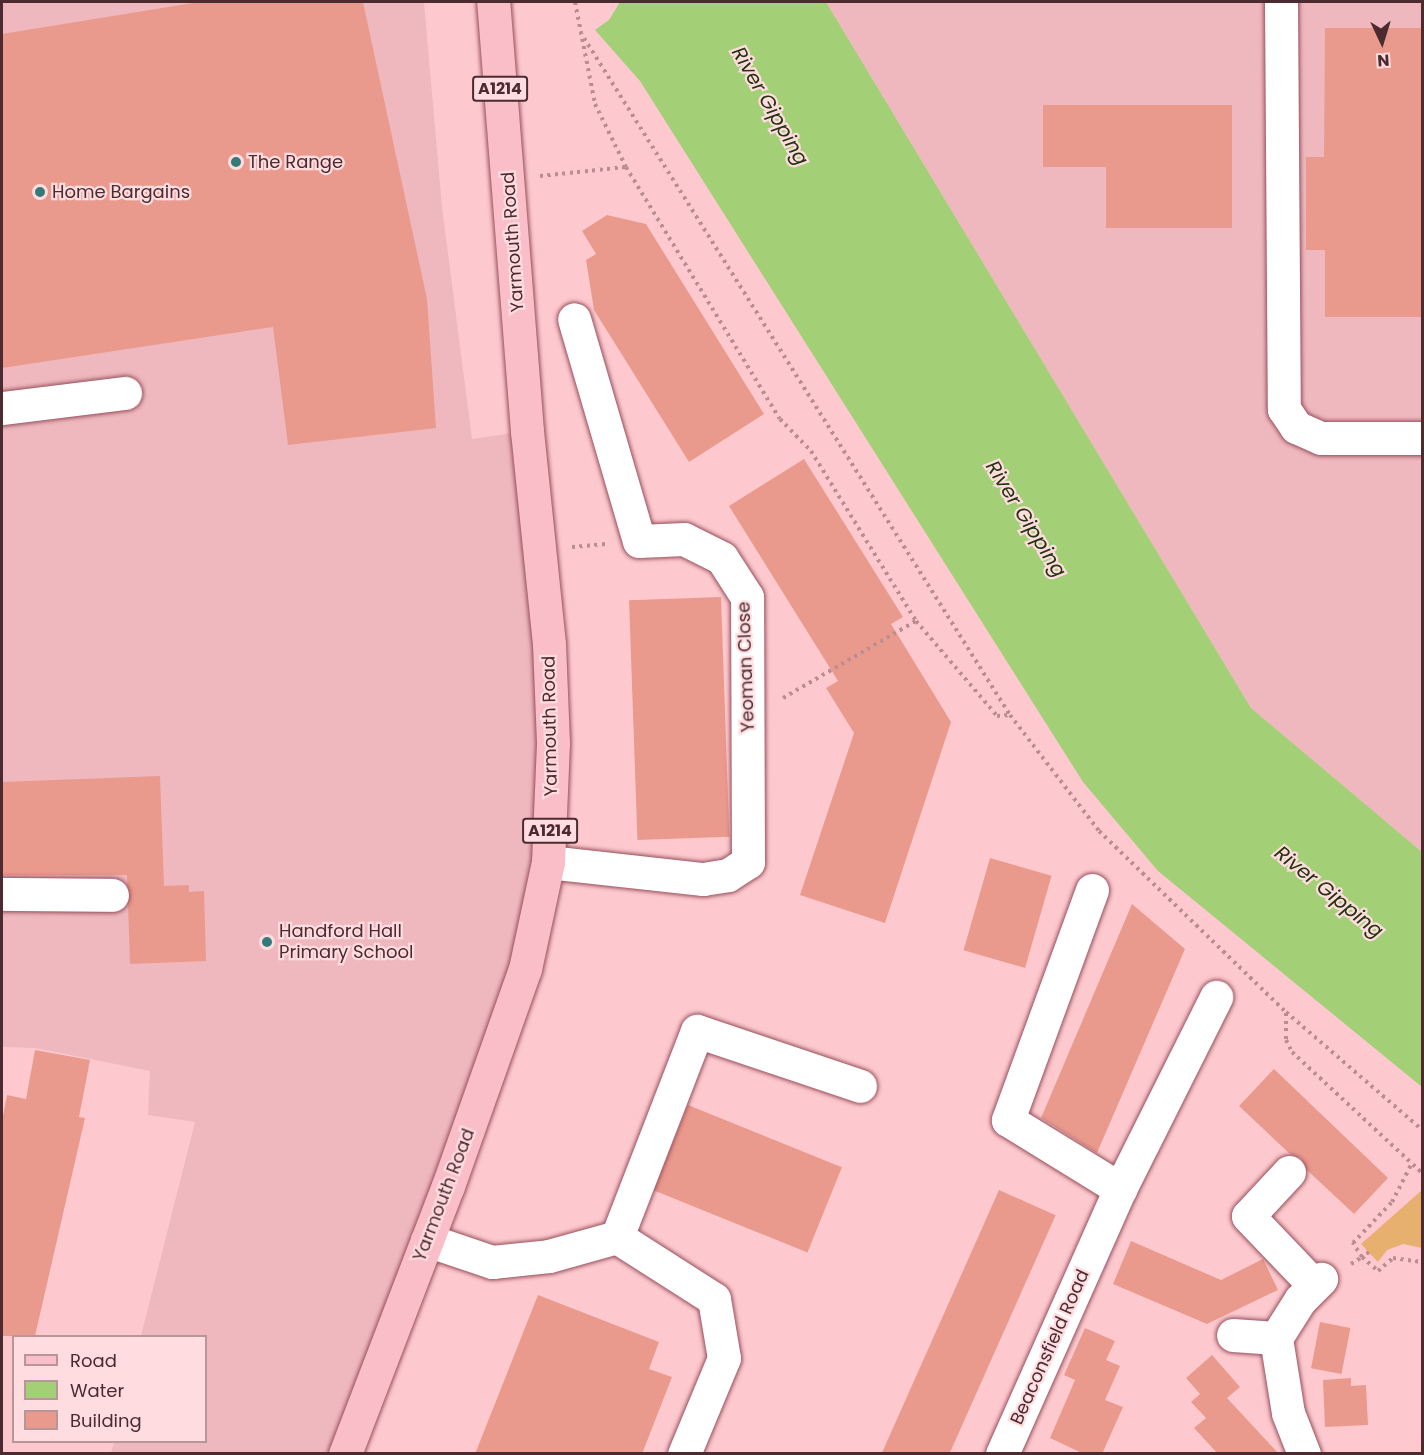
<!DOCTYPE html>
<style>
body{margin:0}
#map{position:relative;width:1424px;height:1455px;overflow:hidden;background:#fdc9cf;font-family:Poppins,sans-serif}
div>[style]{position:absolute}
.built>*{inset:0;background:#efb8bf}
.green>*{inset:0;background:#e8b06e}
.water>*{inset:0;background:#a3d076}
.building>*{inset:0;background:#ea9a8c;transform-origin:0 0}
.path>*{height:4px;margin-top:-2px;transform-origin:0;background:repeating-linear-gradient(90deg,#ba8d93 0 3px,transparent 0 7.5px)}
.roads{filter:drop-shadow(0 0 2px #984f5b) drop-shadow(0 0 2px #984f5b)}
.minor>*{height:33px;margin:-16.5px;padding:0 16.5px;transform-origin:16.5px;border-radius:16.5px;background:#fff}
.major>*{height:33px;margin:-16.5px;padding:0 16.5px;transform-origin:16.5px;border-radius:16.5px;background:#f9bec7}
.dots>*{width:16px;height:16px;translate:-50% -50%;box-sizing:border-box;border:3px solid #ffdcdf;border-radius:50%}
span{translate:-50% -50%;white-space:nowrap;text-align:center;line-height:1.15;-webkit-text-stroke:4.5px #ffdcdf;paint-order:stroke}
.shield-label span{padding:2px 4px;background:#ffdcdf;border:2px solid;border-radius:4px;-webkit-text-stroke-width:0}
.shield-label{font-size:16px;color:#4c2b30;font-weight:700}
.poi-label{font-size:18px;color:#4c2b30}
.left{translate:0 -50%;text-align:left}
.street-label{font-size:18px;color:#4c2b30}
.water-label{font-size:20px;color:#23340f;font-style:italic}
.frame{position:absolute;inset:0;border:3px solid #4c2b30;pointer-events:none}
.legend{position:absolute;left:12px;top:1335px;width:195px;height:108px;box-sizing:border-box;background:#ffdcdf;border:2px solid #b79599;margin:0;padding:8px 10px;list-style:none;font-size:18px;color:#4c2b30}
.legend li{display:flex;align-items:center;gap:12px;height:30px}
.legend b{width:30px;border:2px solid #b79599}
.north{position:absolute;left:1352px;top:12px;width:60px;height:60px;-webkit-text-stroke:4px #ffdcdf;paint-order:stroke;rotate:176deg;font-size:16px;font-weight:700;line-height:24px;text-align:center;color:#4c2b30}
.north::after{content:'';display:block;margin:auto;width:21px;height:27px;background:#4c2b30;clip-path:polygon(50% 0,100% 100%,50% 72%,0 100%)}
</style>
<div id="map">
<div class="built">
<i style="clip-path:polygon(2px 2px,424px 2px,442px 207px,472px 439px,527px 431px,548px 862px,345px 1453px,111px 1453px,114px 1442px,206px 1442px,206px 1336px,141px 1336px,195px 1122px,148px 1115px,150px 1071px,35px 1048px,2px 1047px)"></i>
<i style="clip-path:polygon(826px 2px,1422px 2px,1422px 852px,1251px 708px)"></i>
</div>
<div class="green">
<i style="clip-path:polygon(1422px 1190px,1422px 1248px,1403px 1244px,1387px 1250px,1378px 1262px,1361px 1244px)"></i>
</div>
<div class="water">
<i style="clip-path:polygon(620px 2px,826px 2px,1251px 708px,1422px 852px,1422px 1087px,1158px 871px,1083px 782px,640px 81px,595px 30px,609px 20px)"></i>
</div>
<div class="building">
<i style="clip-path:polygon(199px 2px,363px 2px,427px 299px,436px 428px,288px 445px,273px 327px,2px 368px,2px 34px)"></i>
<i style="clip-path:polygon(1325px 28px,1422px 28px,1422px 317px,1325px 317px,1325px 250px,1306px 250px,1306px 157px,1324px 157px)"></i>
<i style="clip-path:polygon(1043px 105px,1232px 105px,1232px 228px,1106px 228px,1106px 167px,1043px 167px)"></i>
<i style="clip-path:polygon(607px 215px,646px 224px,764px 414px,689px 462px,594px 310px,586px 260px,596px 254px,582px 231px)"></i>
<i style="clip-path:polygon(804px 459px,903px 617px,891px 624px,951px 722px,885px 923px,800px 895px,854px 733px,826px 688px,838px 681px,729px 506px)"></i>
<i style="left:721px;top:597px;width:240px;height:92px;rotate:88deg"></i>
<i style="clip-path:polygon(160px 776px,164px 886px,189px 885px,189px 892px,204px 891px,206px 961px,130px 964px,127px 875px,2px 875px,2px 782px)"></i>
<i style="left:990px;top:858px;width:64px;height:96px;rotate:16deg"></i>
<i style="clip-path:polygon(1132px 904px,1185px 949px,1097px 1153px,1041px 1118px)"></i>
<i style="clip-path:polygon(35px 1050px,90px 1060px,79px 1117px,85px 1118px,35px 1336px,2px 1336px,2px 1121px,7px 1095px,26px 1099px)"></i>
<i style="clip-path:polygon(1274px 1069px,1388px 1178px,1354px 1214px,1307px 1170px,1301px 1158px,1290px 1154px,1239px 1106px)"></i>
<i style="left:688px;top:1105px;width:166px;height:92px;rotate:22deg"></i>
<i style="left:999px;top:1190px;width:62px;height:288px;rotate:24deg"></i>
<i style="clip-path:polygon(1131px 1241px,1221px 1280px,1263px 1259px,1278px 1290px,1207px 1324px,1113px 1284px)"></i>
<i style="clip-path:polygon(538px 1295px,659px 1342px,649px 1369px,672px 1377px,642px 1454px,475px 1454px)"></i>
<i style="left:1320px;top:1322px;width:31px;height:47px;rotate:11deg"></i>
<i style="clip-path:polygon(1085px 1328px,1115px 1341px,1106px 1360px,1120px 1366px,1105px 1400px,1123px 1407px,1102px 1454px,1084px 1454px,1050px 1438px,1075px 1380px,1064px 1375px)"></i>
<i style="clip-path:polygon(1212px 1355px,1240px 1387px,1227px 1398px,1279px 1454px,1218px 1454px,1194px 1428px,1206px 1418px,1191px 1402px,1200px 1394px,1186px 1378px)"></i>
<i style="clip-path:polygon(1351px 1378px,1351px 1386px,1366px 1385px,1368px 1425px,1325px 1427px,1323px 1380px)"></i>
</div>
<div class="path">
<i style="left:575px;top:2px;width:104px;rotate:78.9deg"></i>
<i style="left:595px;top:104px;width:70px;rotate:63.8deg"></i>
<i style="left:584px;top:38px;width:800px;rotate:57.82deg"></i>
<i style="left:1010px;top:715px;width:146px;rotate:52.5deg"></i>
<i style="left:1099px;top:831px;width:260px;rotate:44.1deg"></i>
<i style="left:1286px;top:1012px;width:180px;rotate:40.9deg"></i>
<i style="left:540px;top:176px;width:86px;rotate:-6deg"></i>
<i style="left:626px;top:167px;width:295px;rotate:58.6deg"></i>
<i style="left:780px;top:419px;width:45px;rotate:45.9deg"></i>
<i style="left:811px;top:451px;width:200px;rotate:58.3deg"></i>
<i style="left:916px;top:621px;width:125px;rotate:49.5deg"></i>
<i style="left:997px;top:716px;width:13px;rotate:-4deg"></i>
<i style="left:572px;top:547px;width:34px;rotate:-5deg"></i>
<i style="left:783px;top:698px;width:154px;rotate:-30.1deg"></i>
<i style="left:1286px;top:1013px;width:27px;rotate:90deg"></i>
<i style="left:1286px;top:1040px;width:13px;rotate:63deg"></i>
<i style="left:1292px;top:1052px;width:178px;rotate:42.9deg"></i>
<i style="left:1369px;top:1252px;width:9px;rotate:144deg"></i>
<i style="left:1362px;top:1257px;width:21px;rotate:41deg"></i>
<i style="left:1378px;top:1271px;width:20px;rotate:-41deg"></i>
<i style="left:1393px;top:1258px;width:29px;rotate:8deg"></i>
<i style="left:1351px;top:1264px;width:13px;rotate:-32deg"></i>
<i style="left:1362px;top:1257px;width:17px;rotate:-123deg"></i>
<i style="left:1353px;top:1243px;width:57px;rotate:-46.4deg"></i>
<i style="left:1392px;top:1202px;width:42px;rotate:-62.8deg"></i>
</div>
<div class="roads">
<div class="minor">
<i style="left:1281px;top:2px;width:407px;rotate:89.6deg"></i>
<i style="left:1284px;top:409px;width:22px;rotate:56deg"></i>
<i style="left:1296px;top:427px;width:27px;rotate:24deg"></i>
<i style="left:1321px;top:438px;width:101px"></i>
<i style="left:2px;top:408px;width:124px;rotate:-7deg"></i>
<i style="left:548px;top:862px;width:156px;rotate:6.3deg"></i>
<i style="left:703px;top:879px;width:25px;rotate:-9deg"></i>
<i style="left:728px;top:875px;width:24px;rotate:-33deg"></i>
<i style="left:748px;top:862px;width:265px;rotate:-90.2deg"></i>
<i style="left:747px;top:597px;width:46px;rotate:-122.7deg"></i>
<i style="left:722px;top:558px;width:42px;rotate:-153.4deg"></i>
<i style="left:684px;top:539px;width:45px;rotate:177.5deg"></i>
<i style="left:639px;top:541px;width:231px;rotate:-106.3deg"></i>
<i style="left:1092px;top:890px;width:245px;rotate:110.1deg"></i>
<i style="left:1008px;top:1120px;width:132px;rotate:31.6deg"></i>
<i style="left:2px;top:894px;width:110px;rotate:0.5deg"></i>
<i style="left:1289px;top:1172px;width:60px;rotate:133deg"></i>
<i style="left:1248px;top:1216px;width:95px;rotate:46.3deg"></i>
<i style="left:617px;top:1237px;width:115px;rotate:32.6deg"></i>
<i style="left:714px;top:1299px;width:60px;rotate:80.4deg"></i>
<i style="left:724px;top:1358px;width:104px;rotate:112.6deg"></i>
<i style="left:427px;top:1240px;width:69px;rotate:18.7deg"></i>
<i style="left:492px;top:1262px;width:57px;rotate:-6deg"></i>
<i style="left:549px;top:1256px;width:71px;rotate:-15.6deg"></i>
<i style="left:617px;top:1237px;width:221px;rotate:-68.8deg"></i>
<i style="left:697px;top:1031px;width:172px;rotate:18.6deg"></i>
<i style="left:1233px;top:1335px;width:43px;rotate:4deg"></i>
<i style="left:1002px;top:1454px;width:290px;rotate:-66deg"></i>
<i style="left:1120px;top:1189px;width:215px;rotate:-63.4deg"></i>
<i style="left:1304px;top:1454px;width:44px;rotate:-111.3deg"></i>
<i style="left:1288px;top:1413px;width:76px;rotate:-99.1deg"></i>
<i style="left:1276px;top:1338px;width:45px;rotate:-57.7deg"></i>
<i style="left:1300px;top:1300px;width:30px;rotate:-45deg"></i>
</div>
<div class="major">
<i style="left:345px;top:1454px;width:287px;rotate:-69deg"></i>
<i style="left:448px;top:1186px;width:230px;rotate:-70.5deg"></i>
<i style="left:525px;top:969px;width:109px;rotate:-77.9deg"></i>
<i style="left:548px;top:862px;width:119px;rotate:-87.6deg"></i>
<i style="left:553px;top:743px;width:99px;rotate:-92.3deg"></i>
<i style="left:549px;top:644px;width:214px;rotate:-95.9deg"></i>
<i style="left:527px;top:431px;width:430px;rotate:-94.5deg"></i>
</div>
</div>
<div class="dots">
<i style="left:236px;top:162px;background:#337b78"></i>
<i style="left:40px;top:192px;background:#337b78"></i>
<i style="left:267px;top:942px;background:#337b78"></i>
</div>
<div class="shield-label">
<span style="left:500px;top:89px">A1214</span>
<span style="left:550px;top:831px">A1214</span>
</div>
<div class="poi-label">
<span class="left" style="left:248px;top:162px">The Range</span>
<span class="left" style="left:52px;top:192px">Home Bargains</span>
<span class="left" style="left:279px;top:942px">Handford Hall<br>Primary School</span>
</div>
<div class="street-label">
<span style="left:513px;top:242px;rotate:-94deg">Yarmouth Road</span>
<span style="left:746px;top:667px;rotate:-92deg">Yeoman Close</span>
<span style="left:550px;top:726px;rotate:-91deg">Yarmouth Road</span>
<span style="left:444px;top:1195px;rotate:-69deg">Yarmouth Road</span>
<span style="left:1050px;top:1347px;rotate:-66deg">Beaconsfield Road</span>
</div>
<div class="water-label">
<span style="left:770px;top:106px;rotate:60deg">River Gipping</span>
<span style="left:1026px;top:519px;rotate:58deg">River Gipping</span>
<span style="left:1329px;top:892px;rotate:39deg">River Gipping</span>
</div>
<div class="frame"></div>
<ul class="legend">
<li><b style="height:8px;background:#f9bec7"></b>Road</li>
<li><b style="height:16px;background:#a3d076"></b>Water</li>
<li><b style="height:16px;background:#ea9a8c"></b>Building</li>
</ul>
<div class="north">N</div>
</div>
